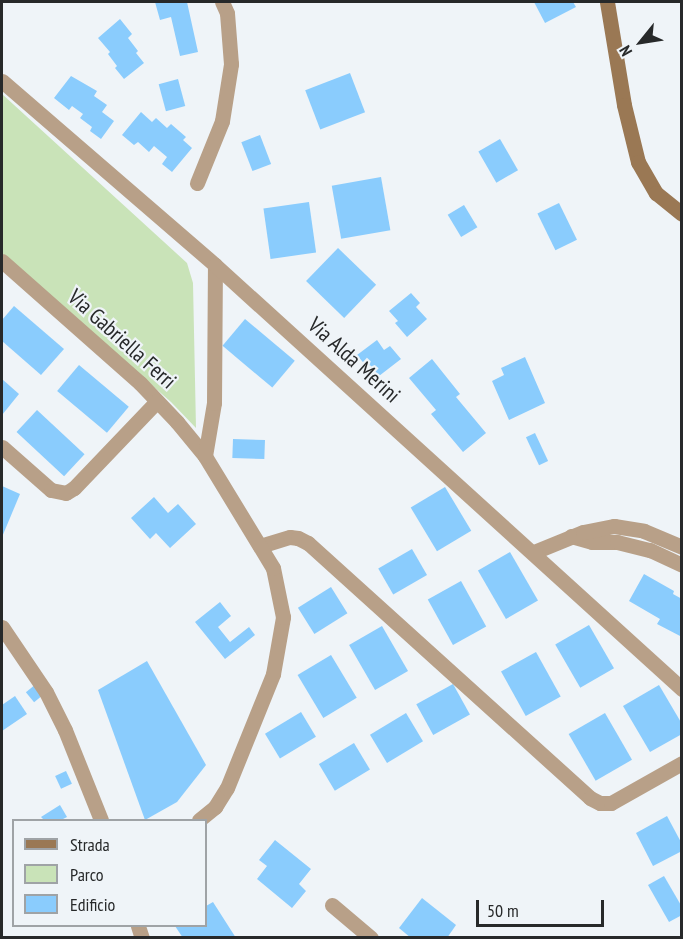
<!DOCTYPE html>
<style>
body{margin:0}
#map{position:relative;width:683px;height:939px;overflow:hidden;background:#eff4f8;font-family:"PT Sans Narrow",sans-serif}
div>[style]{position:absolute}
.green>*{inset:0;background:#c9e3b8}
.building>*{inset:0;background:#8accfd;transform-origin:0 0}
.street>*{height:15px;margin:-7.5px;padding:0 7.5px;transform-origin:7.5px;border-radius:7.5px;background:#b8a088}
.secondary>*{height:15px;margin:-7.5px;padding:0 7.5px;transform-origin:7.5px;border-radius:7.5px;background:#9a7854}
span{translate:-50% -50%;white-space:nowrap;text-align:center;line-height:1.15;-webkit-text-stroke:4.5px #eff4f8;paint-order:stroke}
.street-label{font-size:22px;color:#27292a}
.frame{position:absolute;inset:0;border:3px solid #27292a;pointer-events:none}
.legend{position:absolute;left:12px;top:819px;width:195px;height:108px;box-sizing:border-box;background:#eff4f8;border:2px solid #9fa3a6;margin:0;padding:8px 10px;list-style:none;font-size:18px;color:#27292a}
.legend li{display:flex;align-items:center;gap:12px;height:30px}
.legend b{width:30px;border:2px solid #9fa3a6}
.north{position:absolute;left:611px;top:12px;width:60px;height:60px;-webkit-text-stroke:4px #eff4f8;paint-order:stroke;rotate:240deg;font-size:16px;font-weight:700;line-height:24px;text-align:center;color:#27292a}
.north::after{content:'';display:block;margin:auto;width:21px;height:27px;background:#27292a;clip-path:polygon(50% 0,100% 100%,50% 72%,0 100%)}
.scale{position:absolute;left:476px;top:900px;width:128px;height:27px;box-sizing:border-box;border:3px solid #27292a;border-top:0;padding-left:8px;font-size:18px;line-height:21px;white-space:nowrap;color:#27292a;-webkit-text-stroke:4px #eff4f8;paint-order:stroke}
</style>
<div id="map">
<div class="green">
<i style="clip-path:polygon(2px 94px,187px 263px,193px 283px,196px 428px,171px 402px,2px 253px)"></i>
</div>
<div class="building">
<i style="clip-path:polygon(155px 2px,187px 2px,198px 52px,180px 56px,171px 17px,160px 20px)"></i>
<i style="clip-path:polygon(534px 2px,573px 2px,576px 7px,545px 23px)"></i>
<i style="clip-path:polygon(120px 19px,132px 34px,128px 38px,138px 51px,136px 53px,144px 63px,124px 79px,115px 68px,117px 66px,108px 54px,110px 52px,98px 38px)"></i>
<i style="left:350px;top:73px;width:42px;height:48px;rotate:69deg"></i>
<i style="clip-path:polygon(71px 76px,97px 91px,94px 96px,107px 105px,102px 112px,114px 121px,101px 139px,90px 131px,92px 127px,80px 118px,83px 114px,72px 106px,69px 110px,54px 98px)"></i>
<i style="left:178px;top:79px;width:28px;height:20px;rotate:75deg"></i>
<i style="clip-path:polygon(141px 112px,152px 122px,156px 118px,167px 128px,171px 124px,186px 137px,183px 140px,192px 148px,172px 172px,162px 164px,167px 157px,154px 146px,149px 152px,138px 142px,134px 145px,122px 135px)"></i>
<i style="left:260px;top:135px;width:31px;height:20px;rotate:69deg"></i>
<i style="left:500px;top:139px;width:36px;height:25px;rotate:60deg"></i>
<i style="left:381px;top:177px;width:54px;height:50px;rotate:80deg"></i>
<i style="left:309px;top:202px;width:51px;height:46px;rotate:82deg"></i>
<i style="left:559px;top:203px;width:41px;height:24px;rotate:64deg"></i>
<i style="left:464px;top:205px;width:26px;height:19px;rotate:59deg"></i>
<i style="left:338px;top:248px;width:53px;height:46px;rotate:44deg"></i>
<i style="clip-path:polygon(411px 293px,420px 303px,416px 307px,427px 319px,407px 337px,395px 323px,398px 321px,389px 311px)"></i>
<i style="clip-path:polygon(14px 306px,64px 349px,41px 375px,2px 341px,2px 320px)"></i>
<i style="left:245px;top:319px;width:65px;height:35px;rotate:40deg"></i>
<i style="clip-path:polygon(377px 340px,384px 350px,390px 346px,401px 359px,379px 376px,370px 365px,367px 367px,357px 355px)"></i>
<i style="clip-path:polygon(525px 357px,545px 403px,509px 420px,492px 381px,504px 375px,501px 368px)"></i>
<i style="clip-path:polygon(432px 359px,460px 394px,456px 397px,486px 433px,463px 452px,431px 414px,436px 410px,409px 378px)"></i>
<i style="left:79px;top:365px;width:65px;height:34px;rotate:40deg"></i>
<i style="clip-path:polygon(2px 379px,19px 394px,2px 415px)"></i>
<i style="left:37px;top:410px;width:65px;height:30px;rotate:43deg"></i>
<i style="left:535px;top:433px;width:31px;height:10px;rotate:65deg"></i>
<i style="left:233px;top:439px;width:32px;height:19px;rotate:2deg"></i>
<i style="clip-path:polygon(2px 486px,20px 494px,2px 537px)"></i>
<i style="left:445px;top:487px;width:51px;height:40px;rotate:59deg"></i>
<i style="clip-path:polygon(154px 497px,168px 513px,178px 504px,196px 524px,170px 548px,156px 533px,150px 539px,131px 518px)"></i>
<i style="left:412px;top:549px;width:30px;height:39px;rotate:60deg"></i>
<i style="left:510px;top:552px;width:56px;height:37px;rotate:60deg"></i>
<i style="clip-path:polygon(644px 574px,674px 591px,673px 594px,682px 599px,682px 637px,657px 624px,660px 619px,629px 601px)"></i>
<i style="left:461px;top:581px;width:52px;height:38px;rotate:61deg"></i>
<i style="left:331px;top:587px;width:31px;height:39px;rotate:58deg"></i>
<i style="clip-path:polygon(220px 602px,231px 616px,218px 627px,230px 642px,249px 627px,255px 635px,225px 659px,195px 622px)"></i>
<i style="left:589px;top:625px;width:50px;height:39px;rotate:60deg"></i>
<i style="left:382px;top:626px;width:52px;height:38px;rotate:60deg"></i>
<i style="left:536px;top:652px;width:51px;height:40px;rotate:61deg"></i>
<i style="left:331px;top:655px;width:50px;height:39px;rotate:59deg"></i>
<i style="clip-path:polygon(147px 661px,206px 765px,177px 802px,145px 820px,98px 690px)"></i>
<i style="left:36px;top:684px;width:13px;height:13px;rotate:51deg"></i>
<i style="left:453px;top:684px;width:35px;height:42px;rotate:61deg"></i>
<i style="clip-path:polygon(659px 685px,682px 724px,682px 734px,650px 752px,623px 706px)"></i>
<i style="clip-path:polygon(15px 696px,27px 714px,2px 731px,2px 705px)"></i>
<i style="left:301px;top:712px;width:29px;height:42px;rotate:59deg"></i>
<i style="left:406px;top:713px;width:33px;height:42px;rotate:59deg"></i>
<i style="left:605px;top:713px;width:54px;height:42px;rotate:60deg"></i>
<i style="left:354px;top:743px;width:31px;height:41px;rotate:59deg"></i>
<i style="left:66px;top:771px;width:14px;height:12px;rotate:65deg"></i>
<i style="clip-path:polygon(60px 805px,67px 817px,61px 820px,44px 820px,41px 817px)"></i>
<i style="clip-path:polygon(667px 816px,682px 844px,682px 851px,653px 866px,636px 833px)"></i>
<i style="clip-path:polygon(275px 840px,311px 869px,299px 884px,306px 891px,292px 908px,257px 879px,267px 866px,259px 860px)"></i>
<i style="clip-path:polygon(664px 876px,682px 907px,682px 915px,669px 922px,648px 885px)"></i>
<i style="clip-path:polygon(422px 898px,456px 925px,447px 938px,411px 938px,399px 928px)"></i>
<i style="clip-path:polygon(213px 902px,236px 938px,183px 938px,175px 926px,206px 926px,206px 906px)"></i>
</div>
<div class="street">
<i style="left:2px;top:81px;width:281px;rotate:40.8deg"></i>
<i style="left:197px;top:183px;width:67px;rotate:-68deg"></i>
<i style="left:222px;top:121px;width:58px;rotate:-81deg"></i>
<i style="left:231px;top:64px;width:51px;rotate:-94.5deg"></i>
<i style="left:227px;top:13px;width:12px;rotate:-114deg"></i>
<i style="left:2px;top:261px;width:184px;rotate:41.5deg"></i>
<i style="left:140px;top:383px;width:54px;rotate:46.5deg"></i>
<i style="left:177px;top:422px;width:44px;rotate:50.5deg"></i>
<i style="left:2px;top:447px;width:65px;rotate:41.3deg"></i>
<i style="left:51px;top:490px;width:15px;rotate:11deg"></i>
<i style="left:66px;top:493px;width:9px;rotate:-32deg"></i>
<i style="left:74px;top:488px;width:120px;rotate:-46.3deg"></i>
<i style="left:571px;top:536px;width:22px;rotate:16deg"></i>
<i style="left:592px;top:542px;width:25px"></i>
<i style="left:617px;top:542px;width:34px;rotate:14deg"></i>
<i style="left:650px;top:550px;width:35px;rotate:25deg"></i>
<i style="left:260px;top:546px;width:31px;rotate:-17deg"></i>
<i style="left:290px;top:537px;width:8px;rotate:7deg"></i>
<i style="left:298px;top:538px;width:11px;rotate:27deg"></i>
<i style="left:308px;top:543px;width:380px;rotate:42.1deg"></i>
<i style="left:590px;top:798px;width:11px;rotate:27deg"></i>
<i style="left:600px;top:803px;width:11px"></i>
<i style="left:611px;top:803px;width:81px;rotate:-29.4deg"></i>
<i style="left:534px;top:552px;width:53px;rotate:-22.2deg"></i>
<i style="left:583px;top:532px;width:32px;rotate:-11deg"></i>
<i style="left:614px;top:526px;width:30px;rotate:9deg"></i>
<i style="left:644px;top:531px;width:41px;rotate:22.8deg"></i>
<i style="left:2px;top:627px;width:78px;rotate:55.9deg"></i>
<i style="left:46px;top:692px;width:42px;rotate:63.4deg"></i>
<i style="left:65px;top:730px;width:97px;rotate:68.2deg"></i>
<i style="left:199px;top:820px;width:21px;rotate:-39deg"></i>
<i style="left:215px;top:807px;width:22px;rotate:-58deg"></i>
<i style="left:227px;top:788px;width:123px;rotate:-68deg"></i>
<i style="left:273px;top:674px;width:58px;rotate:-80deg"></i>
<i style="left:283px;top:617px;width:50px;rotate:-101.5deg"></i>
<i style="left:273px;top:568px;width:131px;rotate:-121.3deg"></i>
<i style="left:205px;top:456px;width:54px;rotate:-80.4deg"></i>
<i style="left:214px;top:403px;width:138px;rotate:-89.6deg"></i>
<i style="left:215px;top:265px;width:631px;rotate:42.24deg"></i>
<i style="left:332px;top:905px;width:51px;rotate:40.2deg"></i>
<i style="left:138px;top:926px;width:13px;rotate:72deg"></i>
</div>
<div class="secondary">
<i style="left:607px;top:2px;width:104px;rotate:80.6deg"></i>
<i style="left:624px;top:105px;width:59px;rotate:76.2deg"></i>
<i style="left:638px;top:162px;width:36px;rotate:60deg"></i>
<i style="left:656px;top:193px;width:33px;rotate:39deg"></i>
</div>
<div class="street-label">
<span style="left:122px;top:339px;rotate:42deg">Via Gabriella Ferri</span>
<span style="left:354px;top:360px;rotate:42deg">Via Alda Merini</span>
</div>
<div class="frame"></div>
<ul class="legend">
<li><b style="height:8px;background:#9a7854"></b>Strada</li>
<li><b style="height:16px;background:#c9e3b8"></b>Parco</li>
<li><b style="height:16px;background:#8accfd"></b>Edificio</li>
</ul>
<div class="north">N</div>
<div class="scale">50 m</div>
</div>
